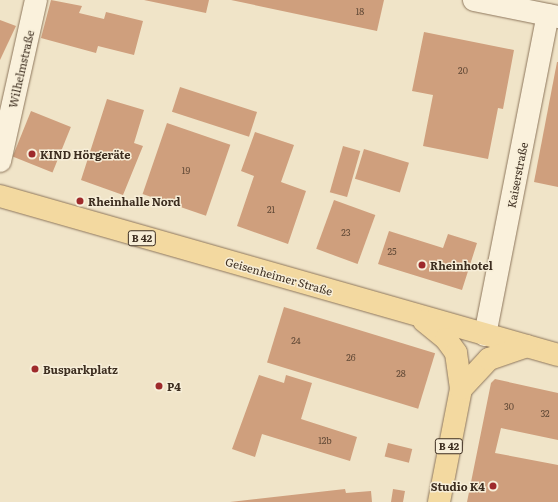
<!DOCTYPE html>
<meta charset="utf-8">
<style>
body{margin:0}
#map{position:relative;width:558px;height:502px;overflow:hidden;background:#f0e4c8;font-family:Literata,serif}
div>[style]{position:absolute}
.building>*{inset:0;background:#cf9f7d;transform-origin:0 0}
.roads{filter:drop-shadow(0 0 1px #8d765c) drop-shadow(0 0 1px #8d765c)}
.minor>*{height:22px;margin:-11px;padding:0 11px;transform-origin:11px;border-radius:11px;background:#faf1dc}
.primary>*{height:22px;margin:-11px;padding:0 11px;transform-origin:11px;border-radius:11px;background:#f3d9a0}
.dots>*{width:11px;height:11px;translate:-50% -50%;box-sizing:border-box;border:2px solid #f7eed8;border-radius:50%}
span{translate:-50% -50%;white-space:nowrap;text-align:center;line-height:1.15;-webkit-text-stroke:3px #f7eed8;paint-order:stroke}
.number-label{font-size:9px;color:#624a37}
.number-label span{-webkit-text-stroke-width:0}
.shield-label span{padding:1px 3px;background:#f7eed8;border:1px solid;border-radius:3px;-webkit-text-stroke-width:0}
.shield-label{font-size:10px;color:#3d2e20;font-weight:700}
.street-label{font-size:11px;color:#3d2e20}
.poi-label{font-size:11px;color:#3d2e20;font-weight:700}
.left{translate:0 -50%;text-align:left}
.right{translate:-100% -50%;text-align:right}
</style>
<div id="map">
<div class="building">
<i style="clip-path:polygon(51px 0,82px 6px,79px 13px,104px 19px,106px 12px,143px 21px,134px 55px,98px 46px,96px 53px,41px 38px)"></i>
<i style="clip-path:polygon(144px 0,209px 0,206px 13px)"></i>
<i style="clip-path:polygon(231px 0,384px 0,377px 31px)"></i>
<i style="clip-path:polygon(0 20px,16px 26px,0 60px)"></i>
<i style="clip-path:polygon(424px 32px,514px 50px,503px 109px,498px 108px,488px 159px,423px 146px,433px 95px,412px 91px)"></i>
<i style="clip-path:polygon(557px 62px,558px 62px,558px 187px,534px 182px)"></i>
<i style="left:180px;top:87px;width:81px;height:26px;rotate:18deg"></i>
<i style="clip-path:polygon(107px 99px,144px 110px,134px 143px,143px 146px,123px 195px,81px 180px)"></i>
<i style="left:31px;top:111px;width:43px;height:49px;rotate:22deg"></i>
<i style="left:167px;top:123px;width:67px;height:75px;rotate:19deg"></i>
<i style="clip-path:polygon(255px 132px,294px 145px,281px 182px,306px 191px,288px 244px,237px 226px,254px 176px,241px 171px)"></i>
<i style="left:343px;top:146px;width:18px;height:48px;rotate:16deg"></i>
<i style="left:364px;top:149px;width:47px;height:31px;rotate:17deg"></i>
<i style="left:334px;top:200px;width:44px;height:52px;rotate:20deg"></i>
<i style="clip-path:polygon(389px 231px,443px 248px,448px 234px,477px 243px,462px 290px,378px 264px)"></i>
<i style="left:284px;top:307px;width:158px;height:58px;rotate:17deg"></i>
<i style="clip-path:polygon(259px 375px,284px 383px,286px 375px,312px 383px,301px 419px,357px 437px,350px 461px,262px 434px,255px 457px,232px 449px)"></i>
<i style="clip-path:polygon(495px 379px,558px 393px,558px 440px,501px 428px,495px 453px,558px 465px,558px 502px,467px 502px,491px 383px)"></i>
<i style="left:388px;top:443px;width:25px;height:14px;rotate:14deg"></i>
<i style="clip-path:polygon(345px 489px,346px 493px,371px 491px,372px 502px,230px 502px)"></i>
<i style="clip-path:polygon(393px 489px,405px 491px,403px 502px,391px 502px)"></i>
</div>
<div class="roads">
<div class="minor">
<i style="left:474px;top:0;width:86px;rotate:11.4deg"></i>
<i style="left:0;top:161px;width:165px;rotate:-77.4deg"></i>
<i style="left:485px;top:335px;width:326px;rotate:-78.9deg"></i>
</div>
<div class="primary">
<i style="left:0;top:196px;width:580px;rotate:15.9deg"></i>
<i style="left:424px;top:321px;width:28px;rotate:39deg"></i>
<i style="left:446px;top:339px;width:17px;rotate:54deg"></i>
<i style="left:456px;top:353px;width:36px;rotate:82deg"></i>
<i style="left:439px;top:502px;width:115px;rotate:-79deg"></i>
<i style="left:461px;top:389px;width:41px;rotate:-47deg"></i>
<i style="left:489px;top:359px;width:40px;rotate:-18.9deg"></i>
</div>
</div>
<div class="dots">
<i style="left:32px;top:154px;background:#9e2a2b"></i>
<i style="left:80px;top:201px;background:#9e2a2b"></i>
<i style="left:422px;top:265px;background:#9e2a2b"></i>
<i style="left:35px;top:369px;background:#9e2a2b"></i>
<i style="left:159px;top:386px;background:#9e2a2b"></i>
<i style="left:493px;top:486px;background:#9e2a2b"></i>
</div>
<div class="number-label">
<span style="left:360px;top:11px">18</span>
<span style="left:463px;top:70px">20</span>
<span style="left:186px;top:170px">19</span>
<span style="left:271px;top:209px">21</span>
<span style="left:346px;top:232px">23</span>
<span style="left:392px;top:251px">25</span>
<span style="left:296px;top:340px">24</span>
<span style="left:351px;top:357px">26</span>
<span style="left:401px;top:373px">28</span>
<span style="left:509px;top:406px">30</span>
<span style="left:545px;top:413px">32</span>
<span style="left:325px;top:440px">12b</span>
</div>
<div class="shield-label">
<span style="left:142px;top:238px">B 42</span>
<span style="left:449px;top:446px">B 42</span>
</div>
<div class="street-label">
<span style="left:21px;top:69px;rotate:-77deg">Wilhelmstraße</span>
<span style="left:517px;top:175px;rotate:-79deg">Kaiserstraße</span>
<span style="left:279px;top:276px;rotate:16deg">Geisenheimer Straße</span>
</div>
<div class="poi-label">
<span class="left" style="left:40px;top:154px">KIND Hörgeräte</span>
<span class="left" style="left:88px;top:201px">Rheinhalle Nord</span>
<span class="left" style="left:430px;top:265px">Rheinhotel</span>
<span class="left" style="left:43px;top:369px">Busparkplatz</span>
<span class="left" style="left:167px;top:386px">P4</span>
<span class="right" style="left:485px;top:486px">Studio K4</span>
</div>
</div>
